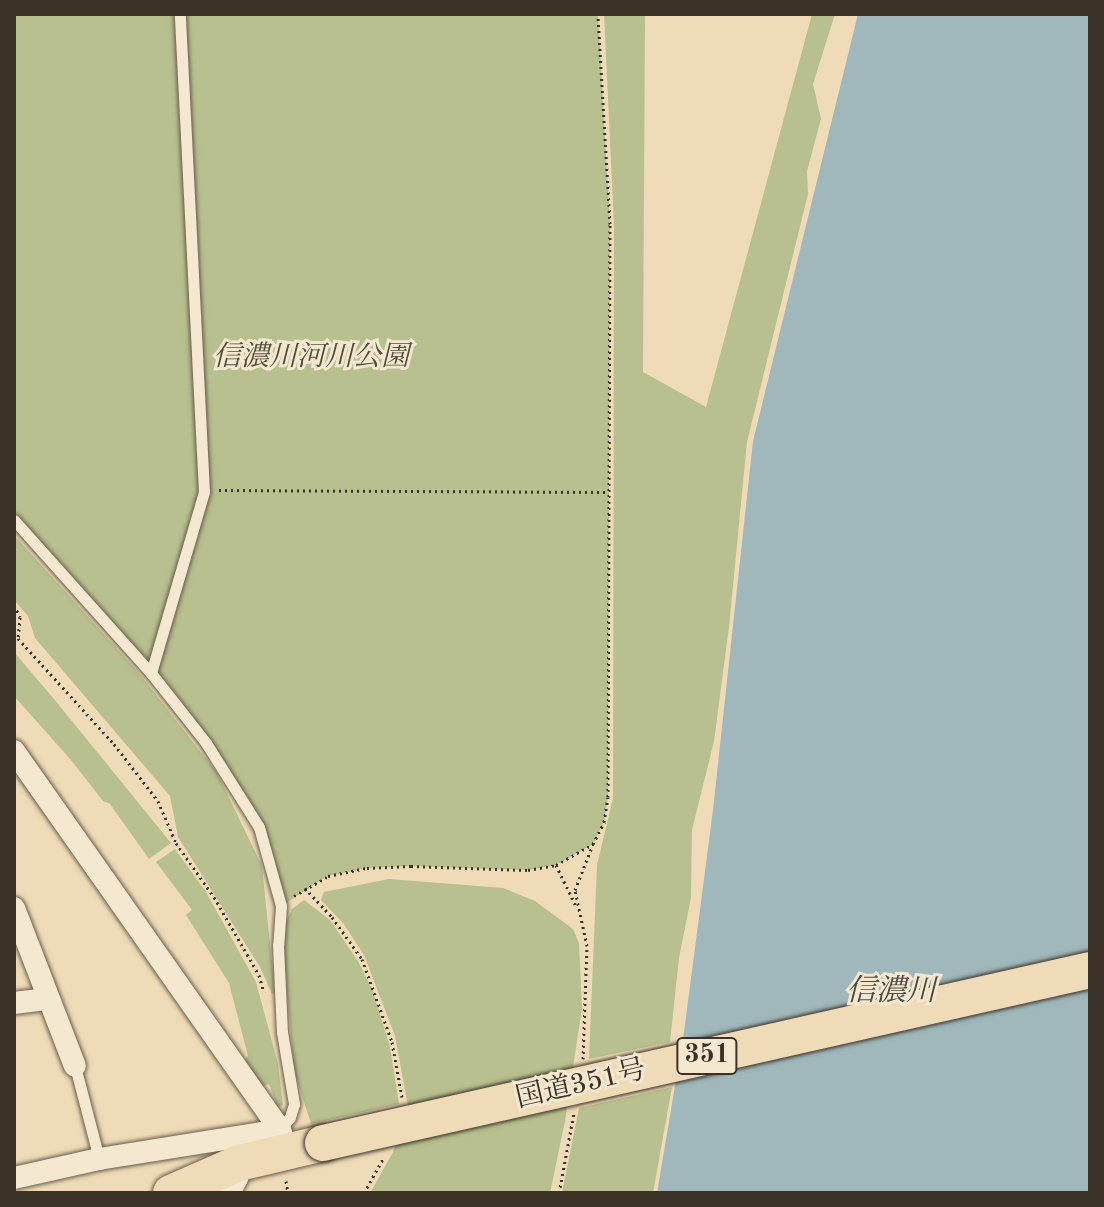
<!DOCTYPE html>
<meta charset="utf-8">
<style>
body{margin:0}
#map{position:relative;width:1104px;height:1207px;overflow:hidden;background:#efdbb7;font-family:"Old Standard TT","Noto Serif JP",serif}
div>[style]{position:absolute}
.green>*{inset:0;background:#b8c08f}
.water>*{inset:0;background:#a0b8bb}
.path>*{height:3px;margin-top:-1.5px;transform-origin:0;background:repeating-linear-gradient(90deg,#3b3127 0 2px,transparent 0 6px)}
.roads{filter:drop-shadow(0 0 2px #685c4b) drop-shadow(0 0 2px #685c4b)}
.service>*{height:11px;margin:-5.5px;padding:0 5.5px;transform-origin:5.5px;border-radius:5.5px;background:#f5e8d0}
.minor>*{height:22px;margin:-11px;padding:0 11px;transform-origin:11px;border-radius:11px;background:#f5e8d0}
.trunk>*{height:36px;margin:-18px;padding:0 18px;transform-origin:18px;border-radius:18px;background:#efdbb7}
.bridges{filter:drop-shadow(0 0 2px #3b3127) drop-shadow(0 0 2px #3b3127)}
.trunk-bridge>*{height:36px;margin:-18px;padding:0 18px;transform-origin:18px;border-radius:18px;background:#efdbb7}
span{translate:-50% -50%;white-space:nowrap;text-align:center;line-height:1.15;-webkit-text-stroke:6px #f5e8d0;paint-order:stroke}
.shield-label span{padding:2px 6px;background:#f5e8d0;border:2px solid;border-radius:6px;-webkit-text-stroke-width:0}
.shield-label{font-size:26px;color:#3b3127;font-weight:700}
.park-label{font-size:28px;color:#544e3c;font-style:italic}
.street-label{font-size:28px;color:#3b3127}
.water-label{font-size:30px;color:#4f4c45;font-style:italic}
.frame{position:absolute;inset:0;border:16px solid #3b3127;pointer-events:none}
</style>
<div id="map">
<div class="green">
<i style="clip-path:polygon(14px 14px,598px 14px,610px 224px,608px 797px,604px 822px,593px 844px,556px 865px,528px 870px,411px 866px,367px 868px,328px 876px,281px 906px,258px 827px,206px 743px,14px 520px)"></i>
<i style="clip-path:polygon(604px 14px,645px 14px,643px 372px,706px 407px,812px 14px,835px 14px,813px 84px,821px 119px,807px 171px,808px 194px,747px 442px,729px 627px,714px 741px,692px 830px,691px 898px,679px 958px,670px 1042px,589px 1059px,597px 865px,613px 798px,614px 226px)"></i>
<i style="clip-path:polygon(14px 535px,139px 673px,217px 773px,262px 866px,275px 993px,272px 994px,260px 967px,178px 837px,170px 796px,35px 638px,28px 616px,14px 600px)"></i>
<i style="clip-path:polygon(14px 652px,54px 699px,171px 843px,149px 859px,110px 804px,103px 801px,71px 760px,14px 696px)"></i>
<i style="clip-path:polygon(175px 849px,206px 892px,256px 982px,278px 1064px,283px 1105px,278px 1108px,269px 1084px,257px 1088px,243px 1061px,248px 1056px,229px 983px,186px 915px,192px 910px,156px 862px)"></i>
<i style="clip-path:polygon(389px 879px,503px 888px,535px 901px,573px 929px,579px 943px,582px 1008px,565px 1121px,550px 1193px,370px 1193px,393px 1152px,409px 1109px,407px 1101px,395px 1036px,364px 955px,343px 923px,321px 900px,324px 892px)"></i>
<i style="clip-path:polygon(304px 900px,330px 920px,358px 961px,373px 991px,390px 1047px,399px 1104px,311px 1124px,294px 1070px,284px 958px,285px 924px,292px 909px)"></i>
<i style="clip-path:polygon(672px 1087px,653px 1193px,562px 1193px,579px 1108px)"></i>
</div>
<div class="water">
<i style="clip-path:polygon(858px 14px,1090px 14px,1090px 1193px,657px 1193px,684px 1032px,713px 810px,753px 441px)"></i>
</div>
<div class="path">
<i style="left:219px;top:490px;width:388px;rotate:0.3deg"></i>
<i style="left:14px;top:605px;width:13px;rotate:63deg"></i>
<i style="left:20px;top:617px;width:21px;rotate:95deg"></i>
<i style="left:14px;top:634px;width:149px;rotate:47.7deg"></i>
<i style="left:114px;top:744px;width:72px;rotate:52.3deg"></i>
<i style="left:158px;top:801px;width:46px;rotate:66.8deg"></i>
<i style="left:176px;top:843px;width:66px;rotate:54.9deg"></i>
<i style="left:214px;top:897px;width:90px;rotate:60deg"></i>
<i style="left:259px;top:975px;width:18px;rotate:74deg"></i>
<i style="left:556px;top:865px;width:46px;rotate:64deg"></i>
<i style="left:305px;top:888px;width:40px;rotate:47deg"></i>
<i style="left:332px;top:917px;width:52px;rotate:54.5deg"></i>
<i style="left:362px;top:959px;width:88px;rotate:70.1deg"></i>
<i style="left:392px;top:1042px;width:56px;rotate:79.7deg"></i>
<i style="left:294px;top:896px;width:39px;rotate:-30deg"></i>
<i style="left:328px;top:876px;width:40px;rotate:-12deg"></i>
<i style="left:367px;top:868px;width:44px;rotate:-2.6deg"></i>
<i style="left:411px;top:866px;width:117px;rotate:2deg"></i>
<i style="left:528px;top:870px;width:28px;rotate:-10deg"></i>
<i style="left:556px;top:865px;width:43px;rotate:-29.6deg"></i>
<i style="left:593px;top:844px;width:25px;rotate:-63deg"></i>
<i style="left:604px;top:822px;width:25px;rotate:-81deg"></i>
<i style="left:608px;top:797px;width:573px;rotate:-89.8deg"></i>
<i style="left:610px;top:224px;width:210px;rotate:-93.3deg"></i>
<i style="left:583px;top:1059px;width:113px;rotate:-88deg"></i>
<i style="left:587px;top:946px;width:57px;rotate:-102.1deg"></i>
<i style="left:575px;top:890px;width:49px;rotate:-68.6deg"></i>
<i style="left:286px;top:1181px;width:12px;rotate:81deg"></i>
<i style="left:364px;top:1193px;width:41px;rotate:-60.9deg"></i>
<i style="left:559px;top:1193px;width:81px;rotate:-79.4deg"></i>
</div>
<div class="roads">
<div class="service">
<i style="left:14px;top:520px;width:205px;rotate:48.2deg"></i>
<i style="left:151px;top:673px;width:89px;rotate:51.8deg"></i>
<i style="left:206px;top:743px;width:99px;rotate:57.8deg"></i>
<i style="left:259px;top:827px;width:82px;rotate:74.4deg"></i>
<i style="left:281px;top:906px;width:39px;rotate:94deg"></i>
<i style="left:278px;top:945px;width:87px;rotate:87.4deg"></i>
<i style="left:282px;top:1032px;width:73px;rotate:80.5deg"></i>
<i style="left:294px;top:1104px;width:14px;rotate:107deg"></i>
<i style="left:290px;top:1117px;width:16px;rotate:128deg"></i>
<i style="left:151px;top:673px;width:189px;rotate:-73.7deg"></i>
<i style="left:204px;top:492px;width:479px;rotate:-92.9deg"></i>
<i style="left:75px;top:1066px;width:96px;rotate:75.5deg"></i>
</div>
<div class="minor">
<i style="left:14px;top:751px;width:463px;rotate:54.9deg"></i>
<i style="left:14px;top:908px;width:169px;rotate:68.9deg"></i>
<i style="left:14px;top:1003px;width:34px;rotate:-7deg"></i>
<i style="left:14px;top:1178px;width:87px;rotate:-12.6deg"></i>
<i style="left:99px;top:1159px;width:183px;rotate:-9.1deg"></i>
<i style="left:280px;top:1130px;width:13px;rotate:72deg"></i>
<i style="left:229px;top:1193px;width:17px;rotate:-62deg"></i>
<i style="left:237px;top:1178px;width:15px;rotate:-82deg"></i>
</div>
<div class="trunk">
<i style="left:171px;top:1193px;width:74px;rotate:-23.8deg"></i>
<i style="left:239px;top:1163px;width:86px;rotate:-13.4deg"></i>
</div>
</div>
<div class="bridges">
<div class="trunk-bridge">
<i style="left:323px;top:1143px;width:786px;rotate:-12.71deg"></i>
</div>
</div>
<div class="shield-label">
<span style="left:707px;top:1056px">351</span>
</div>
<div class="park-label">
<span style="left:311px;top:358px">信濃川河川公園</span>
</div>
<div class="street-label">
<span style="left:581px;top:1085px;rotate:-13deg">国道351号</span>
</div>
<div class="water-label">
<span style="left:891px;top:992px">信濃川</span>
</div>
<div class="frame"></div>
</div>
